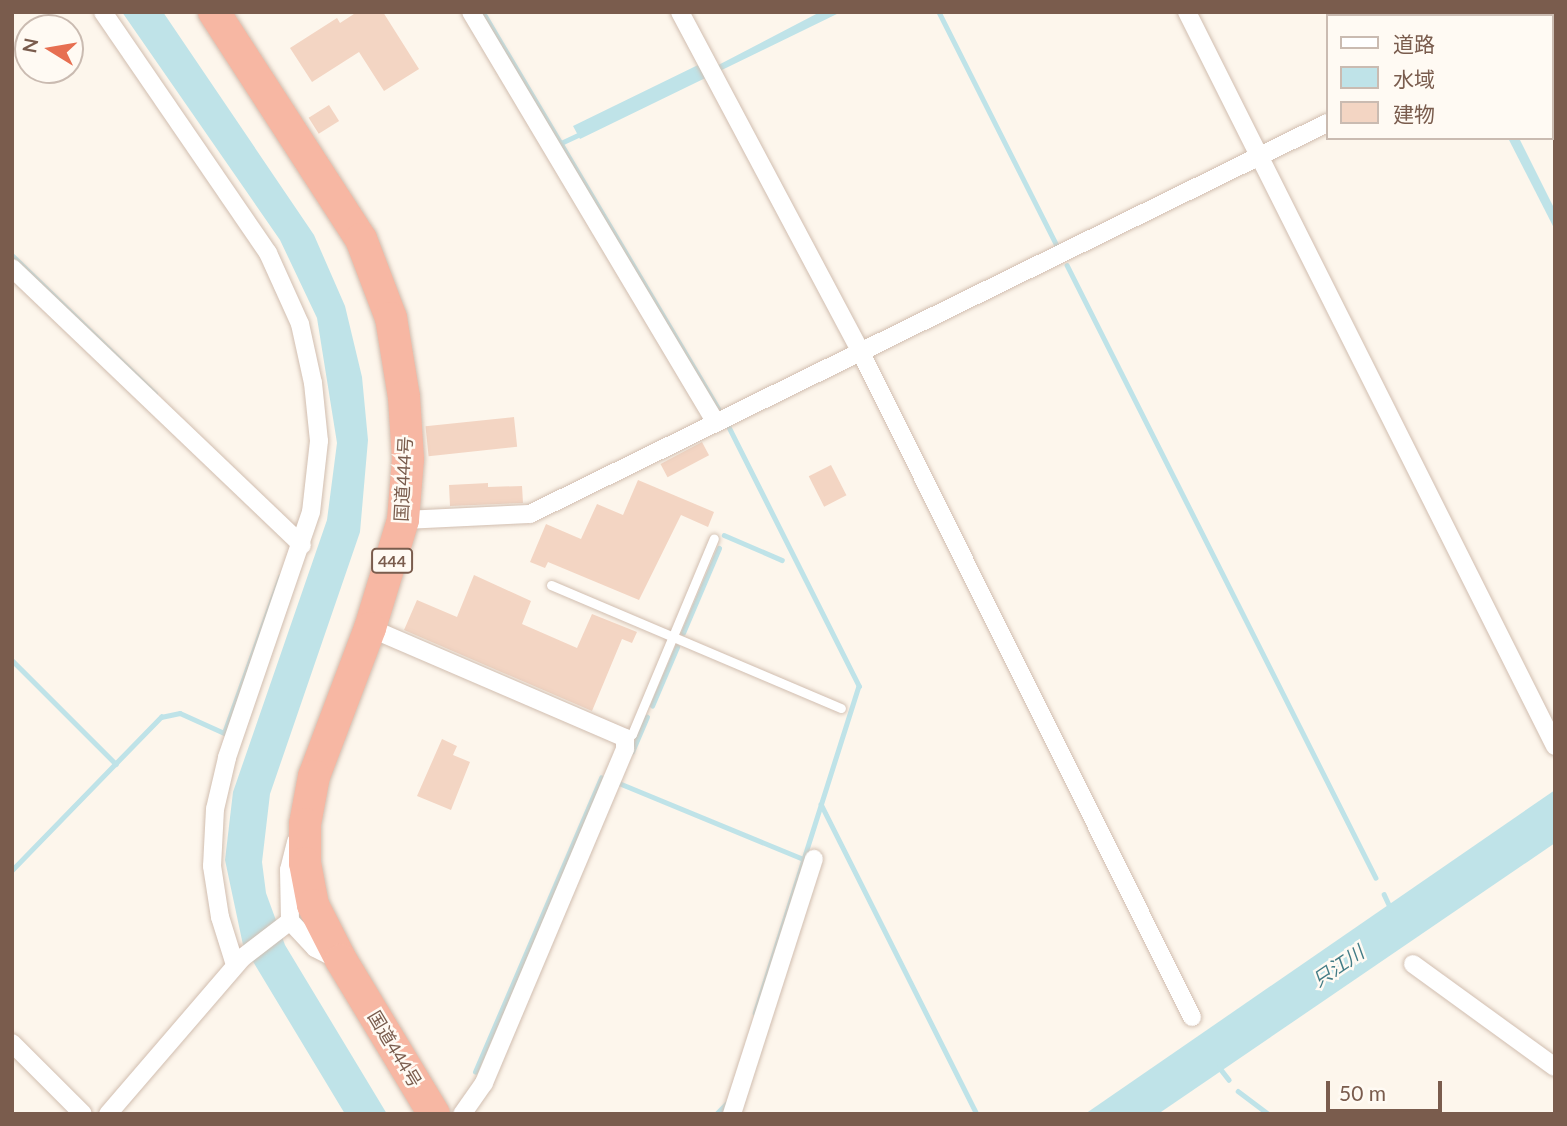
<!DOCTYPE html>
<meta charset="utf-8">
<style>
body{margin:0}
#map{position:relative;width:1567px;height:1126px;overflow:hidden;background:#fdf6ec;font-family:Lato,"Noto Sans JP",sans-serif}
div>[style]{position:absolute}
.water>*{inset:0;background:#bfe3e8}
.stream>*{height:4.5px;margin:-2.25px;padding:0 2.25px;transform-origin:2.25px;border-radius:2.25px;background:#bfe3e8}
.building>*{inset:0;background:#f3d5c3;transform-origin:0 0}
.roads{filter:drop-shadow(0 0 2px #d1beb0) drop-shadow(0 0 2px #d1beb0)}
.lane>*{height:9px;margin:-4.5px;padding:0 4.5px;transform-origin:4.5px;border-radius:4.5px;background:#fff}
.street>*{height:18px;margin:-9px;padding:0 9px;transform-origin:9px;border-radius:9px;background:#fff}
.highway>*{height:32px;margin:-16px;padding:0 16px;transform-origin:16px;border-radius:16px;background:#f7b7a3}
span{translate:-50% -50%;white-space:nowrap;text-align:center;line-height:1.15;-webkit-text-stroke:5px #fffaf3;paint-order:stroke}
.shield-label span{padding:2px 5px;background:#fffaf3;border:2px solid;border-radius:5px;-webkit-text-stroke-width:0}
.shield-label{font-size:16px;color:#7a5c4d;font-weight:700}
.street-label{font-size:18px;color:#7a5c4d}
.water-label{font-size:19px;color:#437c86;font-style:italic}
.frame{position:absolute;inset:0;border:14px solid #7a5c4d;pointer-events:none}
.legend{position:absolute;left:1326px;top:14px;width:228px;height:126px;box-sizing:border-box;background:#fffaf3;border:2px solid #cabbb1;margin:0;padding:9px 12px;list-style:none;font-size:21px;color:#7a5c4d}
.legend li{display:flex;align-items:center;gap:14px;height:35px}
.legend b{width:35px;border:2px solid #cabbb1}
.north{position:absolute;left:14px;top:14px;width:70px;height:70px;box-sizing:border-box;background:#fffaf3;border:2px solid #cabbb1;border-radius:50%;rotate:281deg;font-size:19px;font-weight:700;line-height:28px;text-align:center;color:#7a5c4d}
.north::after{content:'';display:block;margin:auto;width:24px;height:32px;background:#e76f51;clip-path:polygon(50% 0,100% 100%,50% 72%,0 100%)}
.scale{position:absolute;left:1326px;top:1081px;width:116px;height:32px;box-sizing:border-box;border:4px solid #7a5c4d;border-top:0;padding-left:9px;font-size:21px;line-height:24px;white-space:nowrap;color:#7a5c4d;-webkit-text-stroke:5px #fffaf3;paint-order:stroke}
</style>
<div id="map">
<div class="water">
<i style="clip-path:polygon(122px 12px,163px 12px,314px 235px,345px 306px,362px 377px,368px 440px,360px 532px,270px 794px,262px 862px,266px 893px,285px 945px,387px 1114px,345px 1114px,243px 945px,225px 860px,233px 792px,327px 520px,337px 443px,317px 318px,280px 240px)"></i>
<i style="clip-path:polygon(820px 12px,841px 12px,580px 139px,573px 126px,698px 65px,703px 73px)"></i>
<i style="clip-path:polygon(1508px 138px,1519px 138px,1555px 210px,1555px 230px)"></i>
<i style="clip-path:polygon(1555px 790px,1555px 843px,1158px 1114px,1085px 1114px)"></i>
</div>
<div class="stream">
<i style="left:483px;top:12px;width:462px;rotate:59.3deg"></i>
<i style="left:939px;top:12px;width:260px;rotate:63.2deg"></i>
<i style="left:561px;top:143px;width:23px;rotate:-25deg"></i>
<i style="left:12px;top:255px;width:199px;rotate:44deg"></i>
<i style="left:1067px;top:265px;width:686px;rotate:63.25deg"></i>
<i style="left:729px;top:427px;width:290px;rotate:63.3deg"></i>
<i style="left:859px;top:686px;width:343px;rotate:107.6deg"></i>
<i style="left:724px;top:535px;width:63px;rotate:23.3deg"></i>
<i style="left:683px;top:633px;width:92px;rotate:-67deg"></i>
<i style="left:12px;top:660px;width:147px;rotate:45deg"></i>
<i style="left:652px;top:706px;width:64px;rotate:-67deg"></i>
<i style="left:224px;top:733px;width:166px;rotate:-70.3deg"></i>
<i style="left:632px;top:752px;width:38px;rotate:-67deg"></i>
<i style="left:619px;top:783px;width:199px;rotate:22.4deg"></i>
<i style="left:821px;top:804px;width:347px;rotate:63.3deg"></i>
<i style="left:12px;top:870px;width:214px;rotate:-45.8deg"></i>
<i style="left:161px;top:717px;width:19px;rotate:-12deg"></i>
<i style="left:180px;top:713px;width:56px;rotate:24.3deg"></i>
<i style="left:1384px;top:894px;width:17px;rotate:65deg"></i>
<i style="left:1219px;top:1067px;width:16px;rotate:52deg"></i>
<i style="left:475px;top:1072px;width:320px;rotate:-66.8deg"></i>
<i style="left:1238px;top:1091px;width:39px;rotate:37deg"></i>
<i style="left:716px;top:1114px;width:17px;rotate:-45deg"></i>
</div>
<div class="building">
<i style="clip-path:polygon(357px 12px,383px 12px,419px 69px,384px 91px,359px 52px,312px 82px,290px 48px,337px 18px,340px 23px)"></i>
<i style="left:329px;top:105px;width:19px;height:24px;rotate:58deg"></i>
<i style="left:514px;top:417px;width:30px;height:89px;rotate:84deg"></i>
<i style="left:702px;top:442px;width:15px;height:47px;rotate:62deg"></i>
<i style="left:831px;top:465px;width:34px;height:25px;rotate:63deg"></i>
<i style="clip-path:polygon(638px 480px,714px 512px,708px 527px,681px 515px,639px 600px,548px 562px,545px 568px,530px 562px,546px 524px,581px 539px,597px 504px,623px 515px)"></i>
<i style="clip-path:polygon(488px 483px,488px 487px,522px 486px,523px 503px,450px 506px,449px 485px)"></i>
<i style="clip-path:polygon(474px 575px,531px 601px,522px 624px,577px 648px,592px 614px,637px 632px,632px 643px,622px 639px,592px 711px,404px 630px,417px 600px,457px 617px)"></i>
<i style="clip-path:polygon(442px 739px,457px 746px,453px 755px,470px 762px,451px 810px,417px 796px)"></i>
</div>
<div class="roads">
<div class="lane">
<i style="left:551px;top:585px;width:315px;rotate:23deg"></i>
<i style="left:625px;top:738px;width:8px;rotate:-30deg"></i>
<i style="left:632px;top:734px;width:212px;rotate:-67.3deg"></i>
</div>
<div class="street">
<i style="left:103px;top:12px;width:292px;rotate:55.6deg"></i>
<i style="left:268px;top:253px;width:78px;rotate:65.7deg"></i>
<i style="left:300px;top:324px;width:60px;rotate:77.6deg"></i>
<i style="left:313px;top:383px;width:58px;rotate:84.1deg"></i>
<i style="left:319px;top:441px;width:71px;rotate:96.4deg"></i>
<i style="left:311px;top:512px;width:260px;rotate:108.9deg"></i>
<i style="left:227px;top:758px;width:52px;rotate:103.2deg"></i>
<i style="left:215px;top:809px;width:57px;rotate:93deg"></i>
<i style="left:212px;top:866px;width:52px;rotate:81.1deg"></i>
<i style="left:220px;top:917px;width:50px;rotate:72.6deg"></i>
<i style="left:471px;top:12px;width:477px;rotate:59.2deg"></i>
<i style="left:680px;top:12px;width:386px;rotate:62deg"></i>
<i style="left:861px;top:353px;width:742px;rotate:63.5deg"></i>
<i style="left:1187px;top:12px;width:821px;rotate:63.37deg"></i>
<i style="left:1546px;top:16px;width:8px;rotate:-30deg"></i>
<i style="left:12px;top:268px;width:401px;rotate:43.7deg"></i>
<i style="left:403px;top:520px;width:127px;rotate:-2.7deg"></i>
<i style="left:530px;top:514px;width:888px;rotate:-26.13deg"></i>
<i style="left:370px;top:628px;width:278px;rotate:23.3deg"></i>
<i style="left:625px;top:738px;width:11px;rotate:90deg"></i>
<i style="left:625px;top:749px;width:363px;rotate:112.9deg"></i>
<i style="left:484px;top:1083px;width:38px;rotate:125deg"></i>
<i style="left:290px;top:921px;width:37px;rotate:47deg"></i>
<i style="left:315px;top:948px;width:27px;rotate:27deg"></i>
<i style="left:1413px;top:964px;width:175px;rotate:36deg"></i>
<i style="left:12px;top:1043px;width:100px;rotate:45deg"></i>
<i style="left:108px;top:1114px;width:206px;rotate:-49.3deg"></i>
<i style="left:242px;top:958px;width:61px;rotate:-37.6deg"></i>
<i style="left:290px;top:921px;width:51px;rotate:-91.1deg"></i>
<i style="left:289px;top:870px;width:29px;rotate:-76deg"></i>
<i style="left:732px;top:1114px;width:268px;rotate:-72.2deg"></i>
</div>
<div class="highway">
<i style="left:214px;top:12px;width:270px;rotate:57.1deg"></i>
<i style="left:361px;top:239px;width:85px;rotate:69.2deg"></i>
<i style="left:391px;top:318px;width:80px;rotate:80.7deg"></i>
<i style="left:404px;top:397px;width:62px;rotate:86.3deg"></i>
<i style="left:408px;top:459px;width:61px;rotate:94.7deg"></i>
<i style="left:403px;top:520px;width:113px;rotate:107deg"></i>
<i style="left:370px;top:628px;width:158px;rotate:110.7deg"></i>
<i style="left:314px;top:776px;width:49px;rotate:100.6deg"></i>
<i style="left:305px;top:824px;width:39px;rotate:90deg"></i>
<i style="left:305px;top:863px;width:43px;rotate:79.2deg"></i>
<i style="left:313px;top:905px;width:62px;rotate:63deg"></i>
<i style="left:341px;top:960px;width:180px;rotate:58.9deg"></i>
</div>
</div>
<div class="shield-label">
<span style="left:392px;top:561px">444</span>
</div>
<div class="street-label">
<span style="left:403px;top:479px;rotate:-87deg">国道444号</span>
<span style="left:395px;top:1049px;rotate:59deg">国道444号</span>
</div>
<div class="water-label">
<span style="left:1338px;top:966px;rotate:-34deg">只江川</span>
</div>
<div class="frame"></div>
<ul class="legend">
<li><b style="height:9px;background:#fff"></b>道路</li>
<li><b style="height:19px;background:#bfe3e8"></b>水域</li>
<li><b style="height:19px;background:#f3d5c3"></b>建物</li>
</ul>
<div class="north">N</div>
<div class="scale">50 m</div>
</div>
